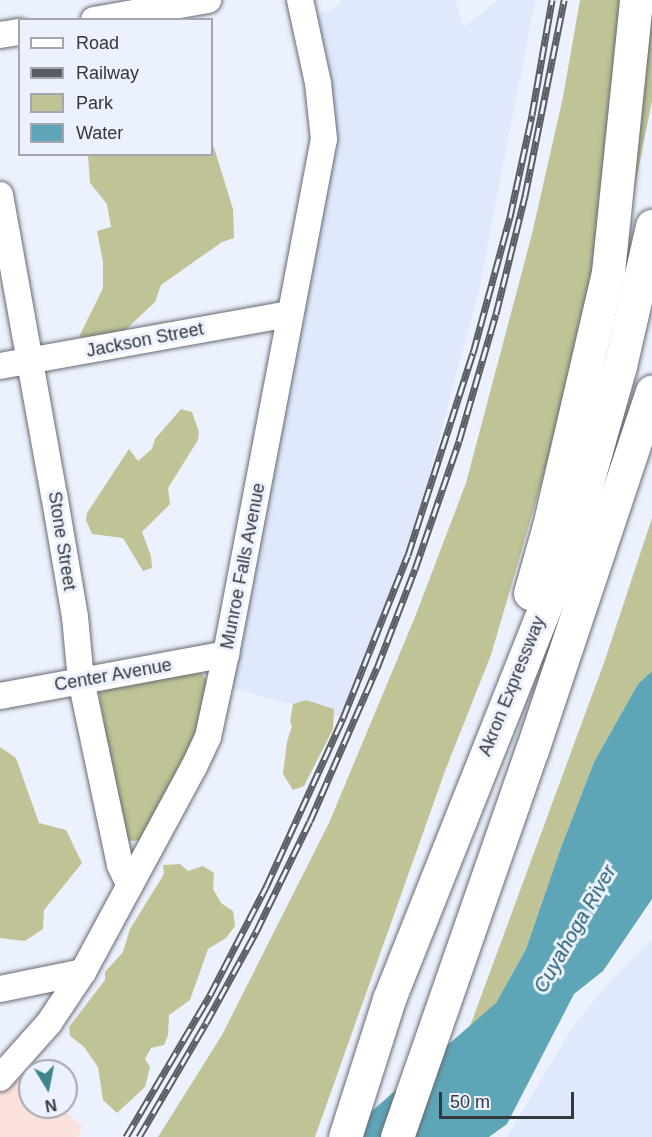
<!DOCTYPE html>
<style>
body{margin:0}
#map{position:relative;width:652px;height:1137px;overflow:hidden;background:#ecf2fd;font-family:Arial,sans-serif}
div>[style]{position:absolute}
.built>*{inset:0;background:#dfe9fb}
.industrial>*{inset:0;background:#fbe1db}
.green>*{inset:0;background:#bfc395}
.water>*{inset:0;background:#5ea6b7}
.roads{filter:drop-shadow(0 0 2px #656b74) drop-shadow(0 0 2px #656b74)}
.minor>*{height:26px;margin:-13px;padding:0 13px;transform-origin:13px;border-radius:13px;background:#fff}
.highway>*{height:33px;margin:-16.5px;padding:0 16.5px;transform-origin:16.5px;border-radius:16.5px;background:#fff}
.rail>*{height:7px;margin-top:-3.5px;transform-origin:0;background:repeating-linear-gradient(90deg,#ecf2fd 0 14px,#595d62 0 28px);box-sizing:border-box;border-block:2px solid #595d62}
span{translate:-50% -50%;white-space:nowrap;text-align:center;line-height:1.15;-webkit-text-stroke:6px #ecf2fd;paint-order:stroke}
.street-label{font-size:18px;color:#34373b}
.water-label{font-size:20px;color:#245f6c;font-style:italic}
.legend{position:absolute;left:18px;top:18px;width:195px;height:138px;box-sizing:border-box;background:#ecf2fd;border:2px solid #a2a7af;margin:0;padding:8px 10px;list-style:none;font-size:18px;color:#34373b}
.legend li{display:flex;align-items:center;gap:12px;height:30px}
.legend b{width:30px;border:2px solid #a2a7af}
.north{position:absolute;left:18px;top:1059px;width:60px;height:60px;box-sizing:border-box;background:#ecf2fd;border:2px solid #a2a7af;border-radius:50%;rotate:170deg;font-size:16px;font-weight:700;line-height:24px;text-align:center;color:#34373b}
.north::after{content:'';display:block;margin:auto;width:21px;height:27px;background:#3d858c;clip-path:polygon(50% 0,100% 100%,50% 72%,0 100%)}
.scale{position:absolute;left:439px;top:1092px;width:135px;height:27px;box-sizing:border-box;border:3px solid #34373b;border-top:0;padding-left:8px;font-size:18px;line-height:21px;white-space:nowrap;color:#34373b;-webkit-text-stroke:4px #ecf2fd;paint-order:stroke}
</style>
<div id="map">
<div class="built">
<i style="clip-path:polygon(343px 0,455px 0,464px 27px,498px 0,535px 0,479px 290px,408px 555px,343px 718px,219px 685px,317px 182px,303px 17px,331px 10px)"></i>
<i style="clip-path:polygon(652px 939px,652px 1137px,507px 1137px,574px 1025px,607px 985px)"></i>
</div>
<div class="industrial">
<i style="clip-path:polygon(20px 1068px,30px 1080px,30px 1107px,61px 1107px,83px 1127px,77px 1137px,0 1137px,0 1090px)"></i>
</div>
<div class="green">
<i style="clip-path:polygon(580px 0,626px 0,590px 292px,558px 426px,491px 655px,445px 771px,315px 1137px,158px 1137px,222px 1035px,329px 823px,415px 617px,466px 483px,532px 234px,563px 97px)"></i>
<i style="clip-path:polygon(652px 0,652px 101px,628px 220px)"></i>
<i style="clip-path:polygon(212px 141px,233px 209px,234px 238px,222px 242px,161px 285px,155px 302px,119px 336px,79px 337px,103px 288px,103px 262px,97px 231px,111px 227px,107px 204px,90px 183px,88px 155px,212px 154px)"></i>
<i style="clip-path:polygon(181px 409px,192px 412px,199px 432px,198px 440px,168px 488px,170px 504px,142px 532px,151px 556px,152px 568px,143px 571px,123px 538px,92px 534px,86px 520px,87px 513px,129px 449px,138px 461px,152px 449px,155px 439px)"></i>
<i style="clip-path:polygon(652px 518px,652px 671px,638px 684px,594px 762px,560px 850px,526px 949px,496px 1003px,469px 1029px,605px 660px)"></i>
<i style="clip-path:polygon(187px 672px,201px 673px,209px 683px,200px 732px,143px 840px,130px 841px,125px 839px,115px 796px,99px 693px,104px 686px)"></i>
<i style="clip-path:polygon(306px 700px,334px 709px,333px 729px,304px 786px,293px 790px,283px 774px,287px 742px,292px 726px,290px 721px,293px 704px)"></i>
<i style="clip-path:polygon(0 747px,16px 758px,39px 823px,66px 830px,82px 863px,44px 910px,43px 929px,25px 941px,0 938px)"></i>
<i style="clip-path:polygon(180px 864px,188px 871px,203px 866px,214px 873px,213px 889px,221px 903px,233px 911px,235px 926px,226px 938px,208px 949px,190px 1000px,169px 1015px,168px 1035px,164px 1045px,151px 1048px,145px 1059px,150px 1067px,145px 1087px,117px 1113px,103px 1100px,98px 1067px,84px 1047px,70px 1036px,69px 1027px,105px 980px,105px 972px,123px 952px,130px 929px,164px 874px,163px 865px)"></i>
</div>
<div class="water">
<i style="clip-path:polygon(652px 671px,652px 899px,603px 971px,574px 994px,507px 1124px,489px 1137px,342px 1137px,496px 1003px,526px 949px,560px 850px,594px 762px,638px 684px)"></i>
</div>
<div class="roads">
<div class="minor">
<i style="left:94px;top:20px;width:116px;rotate:-10deg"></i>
<i style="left:0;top:35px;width:20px;rotate:-9deg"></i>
<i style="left:0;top:195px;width:304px;rotate:79.8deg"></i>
<i style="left:54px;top:494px;width:125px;rotate:80.3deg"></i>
<i style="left:75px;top:617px;width:63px;rotate:84.6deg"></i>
<i style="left:81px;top:680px;width:189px;rotate:78.1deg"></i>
<i style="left:120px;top:865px;width:23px;rotate:65deg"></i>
<i style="left:0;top:366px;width:295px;rotate:-10.2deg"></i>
<i style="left:0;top:696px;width:230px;rotate:-10.5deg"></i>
<i style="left:0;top:989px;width:85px;rotate:-11.6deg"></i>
<i style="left:0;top:1078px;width:74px;rotate:-48.3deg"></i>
<i style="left:49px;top:1023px;width:61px;rotate:-56.3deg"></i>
<i style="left:83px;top:972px;width:233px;rotate:-61.6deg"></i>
<i style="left:194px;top:767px;width:33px;rotate:-65deg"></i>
<i style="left:208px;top:737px;width:85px;rotate:-77.8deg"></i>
<i style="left:226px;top:654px;width:524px;rotate:-79.23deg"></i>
<i style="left:324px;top:139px;width:56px;rotate:-96.1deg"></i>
<i style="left:318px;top:83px;width:85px;rotate:-102.2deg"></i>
</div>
<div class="highway">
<i style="left:530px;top:593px;width:70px;rotate:-74.2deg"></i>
<i style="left:549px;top:526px;width:261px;rotate:-76.9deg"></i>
<i style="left:608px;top:272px;width:273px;rotate:-84.1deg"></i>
<i style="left:345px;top:1137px;width:145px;rotate:-72.3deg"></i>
<i style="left:389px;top:999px;width:487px;rotate:-68.3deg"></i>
<i style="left:569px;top:546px;width:187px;rotate:-74.2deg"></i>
<i style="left:620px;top:366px;width:144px;rotate:-77.1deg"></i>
<i style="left:397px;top:1137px;width:410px;rotate:-70.8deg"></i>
<i style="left:532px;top:750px;width:378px;rotate:-71.5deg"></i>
</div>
</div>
<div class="rail">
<i style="left:126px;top:1137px;width:165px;rotate:-59.4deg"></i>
<i style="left:210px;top:995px;width:122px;rotate:-62.6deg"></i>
<i style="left:266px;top:887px;width:186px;rotate:-65.5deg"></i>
<i style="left:343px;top:718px;width:175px;rotate:-68.3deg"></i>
<i style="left:408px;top:555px;width:212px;rotate:-72.2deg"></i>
<i style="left:473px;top:353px;width:141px;rotate:-74.8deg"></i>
<i style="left:510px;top:217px;width:104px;rotate:-77.8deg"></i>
<i style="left:532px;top:115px;width:117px;rotate:-80.1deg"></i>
<i style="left:139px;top:1137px;width:132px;rotate:-59.6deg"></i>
<i style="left:206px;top:1023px;width:104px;rotate:-61.2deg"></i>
<i style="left:256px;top:932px;width:123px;rotate:-64.1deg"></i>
<i style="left:310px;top:821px;width:167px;rotate:-66.4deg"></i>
<i style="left:377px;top:668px;width:106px;rotate:-69deg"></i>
<i style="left:415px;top:569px;width:135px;rotate:-71deg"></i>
<i style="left:459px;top:441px;width:132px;rotate:-73.8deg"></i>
<i style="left:496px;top:314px;width:122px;rotate:-76.2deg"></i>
<i style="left:525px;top:196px;width:200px;rotate:-78.7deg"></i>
</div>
<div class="street-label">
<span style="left:145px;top:340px;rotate:-11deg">Jackson Street</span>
<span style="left:62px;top:541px;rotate:81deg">Stone Street</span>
<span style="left:243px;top:566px;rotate:-79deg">Munroe Falls Avenue</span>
<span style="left:113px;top:675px;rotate:-10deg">Center Avenue</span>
<span style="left:512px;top:686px;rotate:-68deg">Akron Expressway</span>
</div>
<div class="water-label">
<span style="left:575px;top:929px;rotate:-60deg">Cuyahoga River</span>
</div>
<ul class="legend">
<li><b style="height:8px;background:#fff"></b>Road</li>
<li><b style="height:8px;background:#595d62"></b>Railway</li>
<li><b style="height:16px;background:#bfc395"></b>Park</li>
<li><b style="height:16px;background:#5ea6b7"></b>Water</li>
</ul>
<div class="north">N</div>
<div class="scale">50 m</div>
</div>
